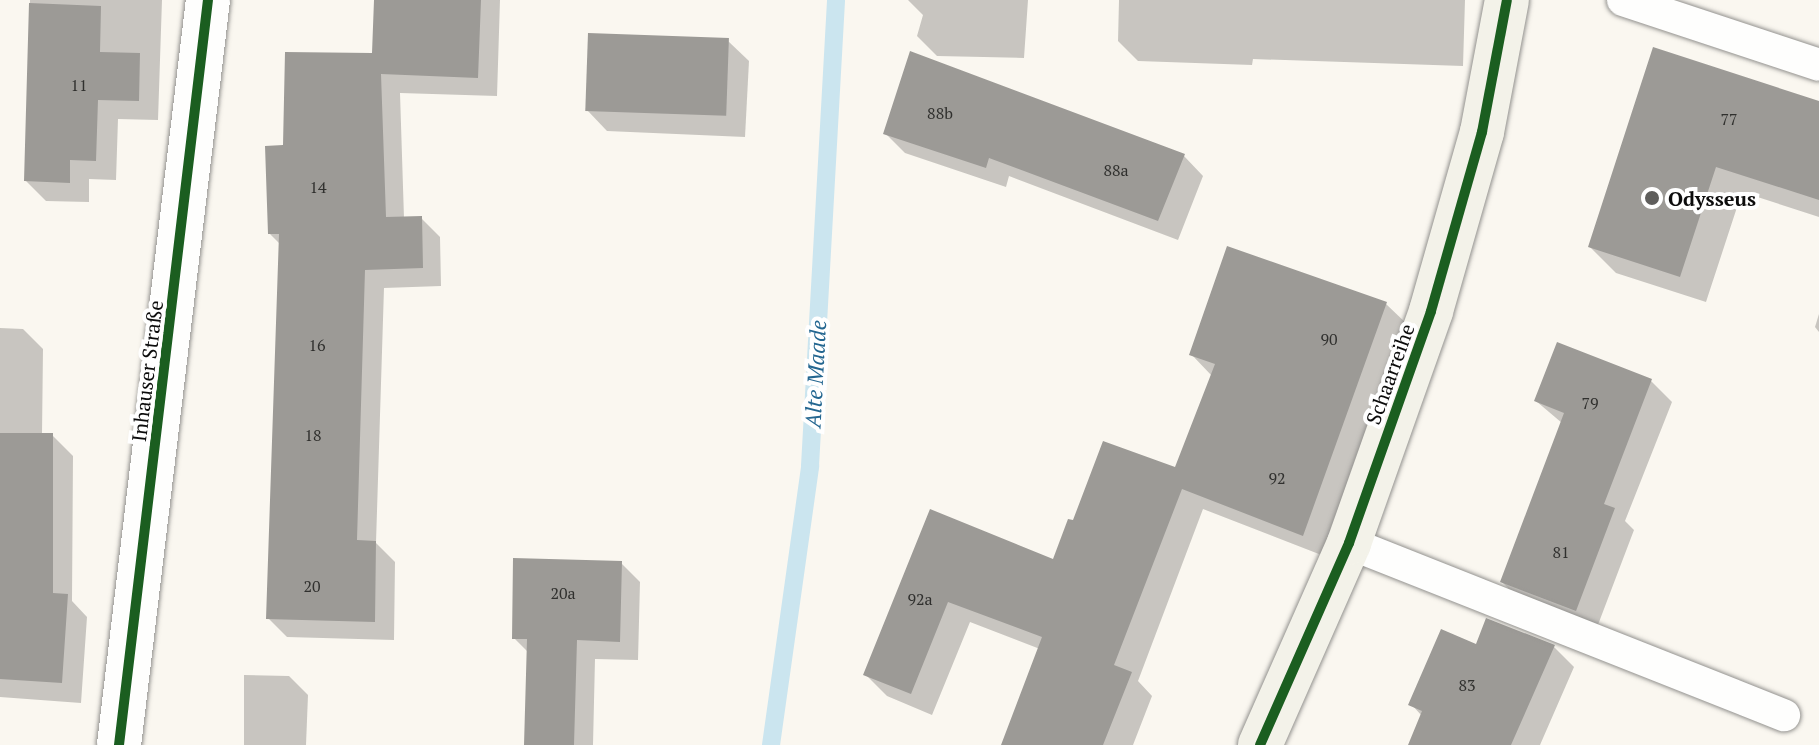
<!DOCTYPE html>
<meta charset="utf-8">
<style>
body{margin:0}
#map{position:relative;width:1819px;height:745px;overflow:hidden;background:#faf7f0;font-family:"PT Serif",serif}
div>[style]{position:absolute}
.shadow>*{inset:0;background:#0003}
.stream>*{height:18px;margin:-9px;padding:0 9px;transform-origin:9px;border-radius:9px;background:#cbe5ef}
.building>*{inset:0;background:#9c9a96;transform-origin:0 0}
.roads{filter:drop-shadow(0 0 2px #93928f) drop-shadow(0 0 2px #93928f)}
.lane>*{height:32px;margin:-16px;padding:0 16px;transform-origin:16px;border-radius:16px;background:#fefefd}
.street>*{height:44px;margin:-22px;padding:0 22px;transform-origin:22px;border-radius:22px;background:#fefefd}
.secondary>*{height:44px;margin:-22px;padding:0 22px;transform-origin:22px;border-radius:22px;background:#f3f2e9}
.cycleway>*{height:10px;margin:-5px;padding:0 5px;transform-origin:5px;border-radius:5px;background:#1b5e20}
.dots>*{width:22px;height:22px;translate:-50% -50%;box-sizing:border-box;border:4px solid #fff;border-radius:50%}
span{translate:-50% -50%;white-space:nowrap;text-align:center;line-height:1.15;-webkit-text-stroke:8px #fff;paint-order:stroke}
.number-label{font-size:16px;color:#30302e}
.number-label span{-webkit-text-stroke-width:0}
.poi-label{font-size:20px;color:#0c0c0c;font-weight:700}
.left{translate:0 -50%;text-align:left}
.street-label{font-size:20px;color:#0c0c0c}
.water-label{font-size:22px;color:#236690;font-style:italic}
</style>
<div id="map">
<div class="shadow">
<i style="clip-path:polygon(30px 0,162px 0,158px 120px,118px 119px,116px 180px,89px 179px,89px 202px,46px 201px,26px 181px)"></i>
<i style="clip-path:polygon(376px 0,500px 0,497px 96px,400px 93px,404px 218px,421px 218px,440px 237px,441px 286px,384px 288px,376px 543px,395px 562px,394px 640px,287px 637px,268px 618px,281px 245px,270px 234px,285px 147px,374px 55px)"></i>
<i style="clip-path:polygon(908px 0,1028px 0,1024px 58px,937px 56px,917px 36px,923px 15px)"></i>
<i style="clip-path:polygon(1119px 0,1465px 0,1463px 66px,1253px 59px,1252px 65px,1138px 61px,1118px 41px)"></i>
<i style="clip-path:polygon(728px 41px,749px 61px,745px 137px,607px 131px,587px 110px)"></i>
<i style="clip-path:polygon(1654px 49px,1819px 106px,1819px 217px,1742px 192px,1706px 302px,1616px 273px,1590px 247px)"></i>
<i style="clip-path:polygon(885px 133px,1184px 156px,1203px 176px,1178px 240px,1009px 176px,1006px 187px,905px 153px)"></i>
<i style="clip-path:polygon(1386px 304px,1408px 325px,1324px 556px,1203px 509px,1138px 681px,1152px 696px,1133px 745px,1003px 745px,1040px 649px,970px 622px,932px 715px,887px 696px,865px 674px,932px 511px,1054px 562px,1074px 523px,1176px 469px,1212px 376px,1191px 354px)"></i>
<i style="clip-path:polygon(1819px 314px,1819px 332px,1815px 327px)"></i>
<i style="clip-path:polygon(0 328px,23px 329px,43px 349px,42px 435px,52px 435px,73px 456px,72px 601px,87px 617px,81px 703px,0 697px)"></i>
<i style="clip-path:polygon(1559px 345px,1651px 381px,1672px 402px,1625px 521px,1634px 530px,1596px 630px,1522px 602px,1502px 582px,1562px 423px,1536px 401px)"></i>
<i style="clip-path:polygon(621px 563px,640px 582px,638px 660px,595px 659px,593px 745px,526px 745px,528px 652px,514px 638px)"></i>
<i style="clip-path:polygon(1553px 646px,1574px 667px,1540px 745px,1410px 745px,1422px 716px,1411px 704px,1477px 647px)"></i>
<i style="clip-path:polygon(244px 675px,289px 676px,308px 695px,306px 745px,244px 745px)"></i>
</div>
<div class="stream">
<i style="left:771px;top:745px;width:282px;rotate:-82deg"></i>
<i style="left:810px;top:466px;width:467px;rotate:-86.8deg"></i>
</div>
<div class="building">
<i style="clip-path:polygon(374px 0,481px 0,478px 78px,381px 74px,386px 217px,422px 216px,423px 268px,365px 270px,357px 540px,376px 541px,375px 622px,266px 619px,279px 234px,268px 234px,265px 146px,283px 145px,285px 52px,372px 53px)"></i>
<i style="clip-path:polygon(29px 3px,101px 6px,100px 52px,140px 53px,139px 101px,98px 100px,96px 161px,70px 160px,70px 183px,24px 181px)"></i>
<i style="left:588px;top:33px;width:141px;height:78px;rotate:2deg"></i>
<i style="clip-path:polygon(1653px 47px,1819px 101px,1819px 200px,1716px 167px,1680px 277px,1588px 247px)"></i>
<i style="clip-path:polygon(910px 51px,1185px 154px,1158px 221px,989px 158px,986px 168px,883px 134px)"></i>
<i style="clip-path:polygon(1227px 246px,1387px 302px,1303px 536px,1182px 489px,1114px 665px,1132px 672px,1103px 745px,1001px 745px,1042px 637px,948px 602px,911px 694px,863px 675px,930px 509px,1053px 559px,1068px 519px,1073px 520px,1103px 441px,1175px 467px,1215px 364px,1189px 355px)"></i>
<i style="clip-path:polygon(1557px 342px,1652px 379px,1604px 504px,1615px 508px,1576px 611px,1500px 582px,1564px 413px,1534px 401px)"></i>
<i style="clip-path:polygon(0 433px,53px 433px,53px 593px,68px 594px,62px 683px,0 679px)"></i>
<i style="clip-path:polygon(513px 558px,622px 561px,620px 642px,577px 640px,574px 745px,524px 745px,527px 639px,512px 639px)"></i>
<i style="clip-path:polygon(1486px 618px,1555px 645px,1511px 745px,1408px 745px,1422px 711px,1408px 705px,1441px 629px,1476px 644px)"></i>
</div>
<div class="roads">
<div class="lane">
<i style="left:1623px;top:0;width:206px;rotate:18.3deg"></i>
<i style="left:1349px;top:543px;width:468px;rotate:21.6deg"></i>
</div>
<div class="street">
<i style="left:119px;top:745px;width:750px;rotate:-83.19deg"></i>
</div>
<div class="secondary">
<i style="left:1260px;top:745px;width:221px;rotate:-66.2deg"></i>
<i style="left:1349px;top:543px;width:246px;rotate:-70.5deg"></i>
<i style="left:1431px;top:311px;width:186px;rotate:-74.1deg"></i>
<i style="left:1482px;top:132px;width:134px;rotate:-79.3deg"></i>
</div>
</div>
<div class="cycleway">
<i style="left:119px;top:745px;width:750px;rotate:-83.19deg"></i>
<i style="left:1260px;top:745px;width:221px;rotate:-66.2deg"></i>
<i style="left:1349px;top:543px;width:246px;rotate:-70.5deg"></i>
<i style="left:1431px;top:311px;width:186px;rotate:-74.1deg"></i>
<i style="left:1482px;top:132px;width:134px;rotate:-79.3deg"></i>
</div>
<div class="dots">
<i style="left:1652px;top:198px;background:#5f5e5c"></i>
</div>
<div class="number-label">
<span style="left:79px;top:85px">11</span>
<span style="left:940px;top:113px">88b</span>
<span style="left:1729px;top:119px">77</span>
<span style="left:1116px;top:170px">88a</span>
<span style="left:318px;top:187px">14</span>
<span style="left:1329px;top:339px">90</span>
<span style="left:317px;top:345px">16</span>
<span style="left:1590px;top:403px">79</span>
<span style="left:313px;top:435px">18</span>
<span style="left:1277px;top:478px">92</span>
<span style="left:1561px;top:552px">81</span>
<span style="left:312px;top:586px">20</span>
<span style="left:563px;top:593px">20a</span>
<span style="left:920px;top:599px">92a</span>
<span style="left:1467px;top:685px">83</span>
</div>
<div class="poi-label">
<span class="left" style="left:1668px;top:198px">Odysseus</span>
</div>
<div class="street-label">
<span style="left:147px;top:371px;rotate:-83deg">Inhauser Straße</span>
<span style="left:1390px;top:374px;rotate:-70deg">Schaarreihe</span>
</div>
<div class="water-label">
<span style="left:815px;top:374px;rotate:-87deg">Alte Maade</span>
</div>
</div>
